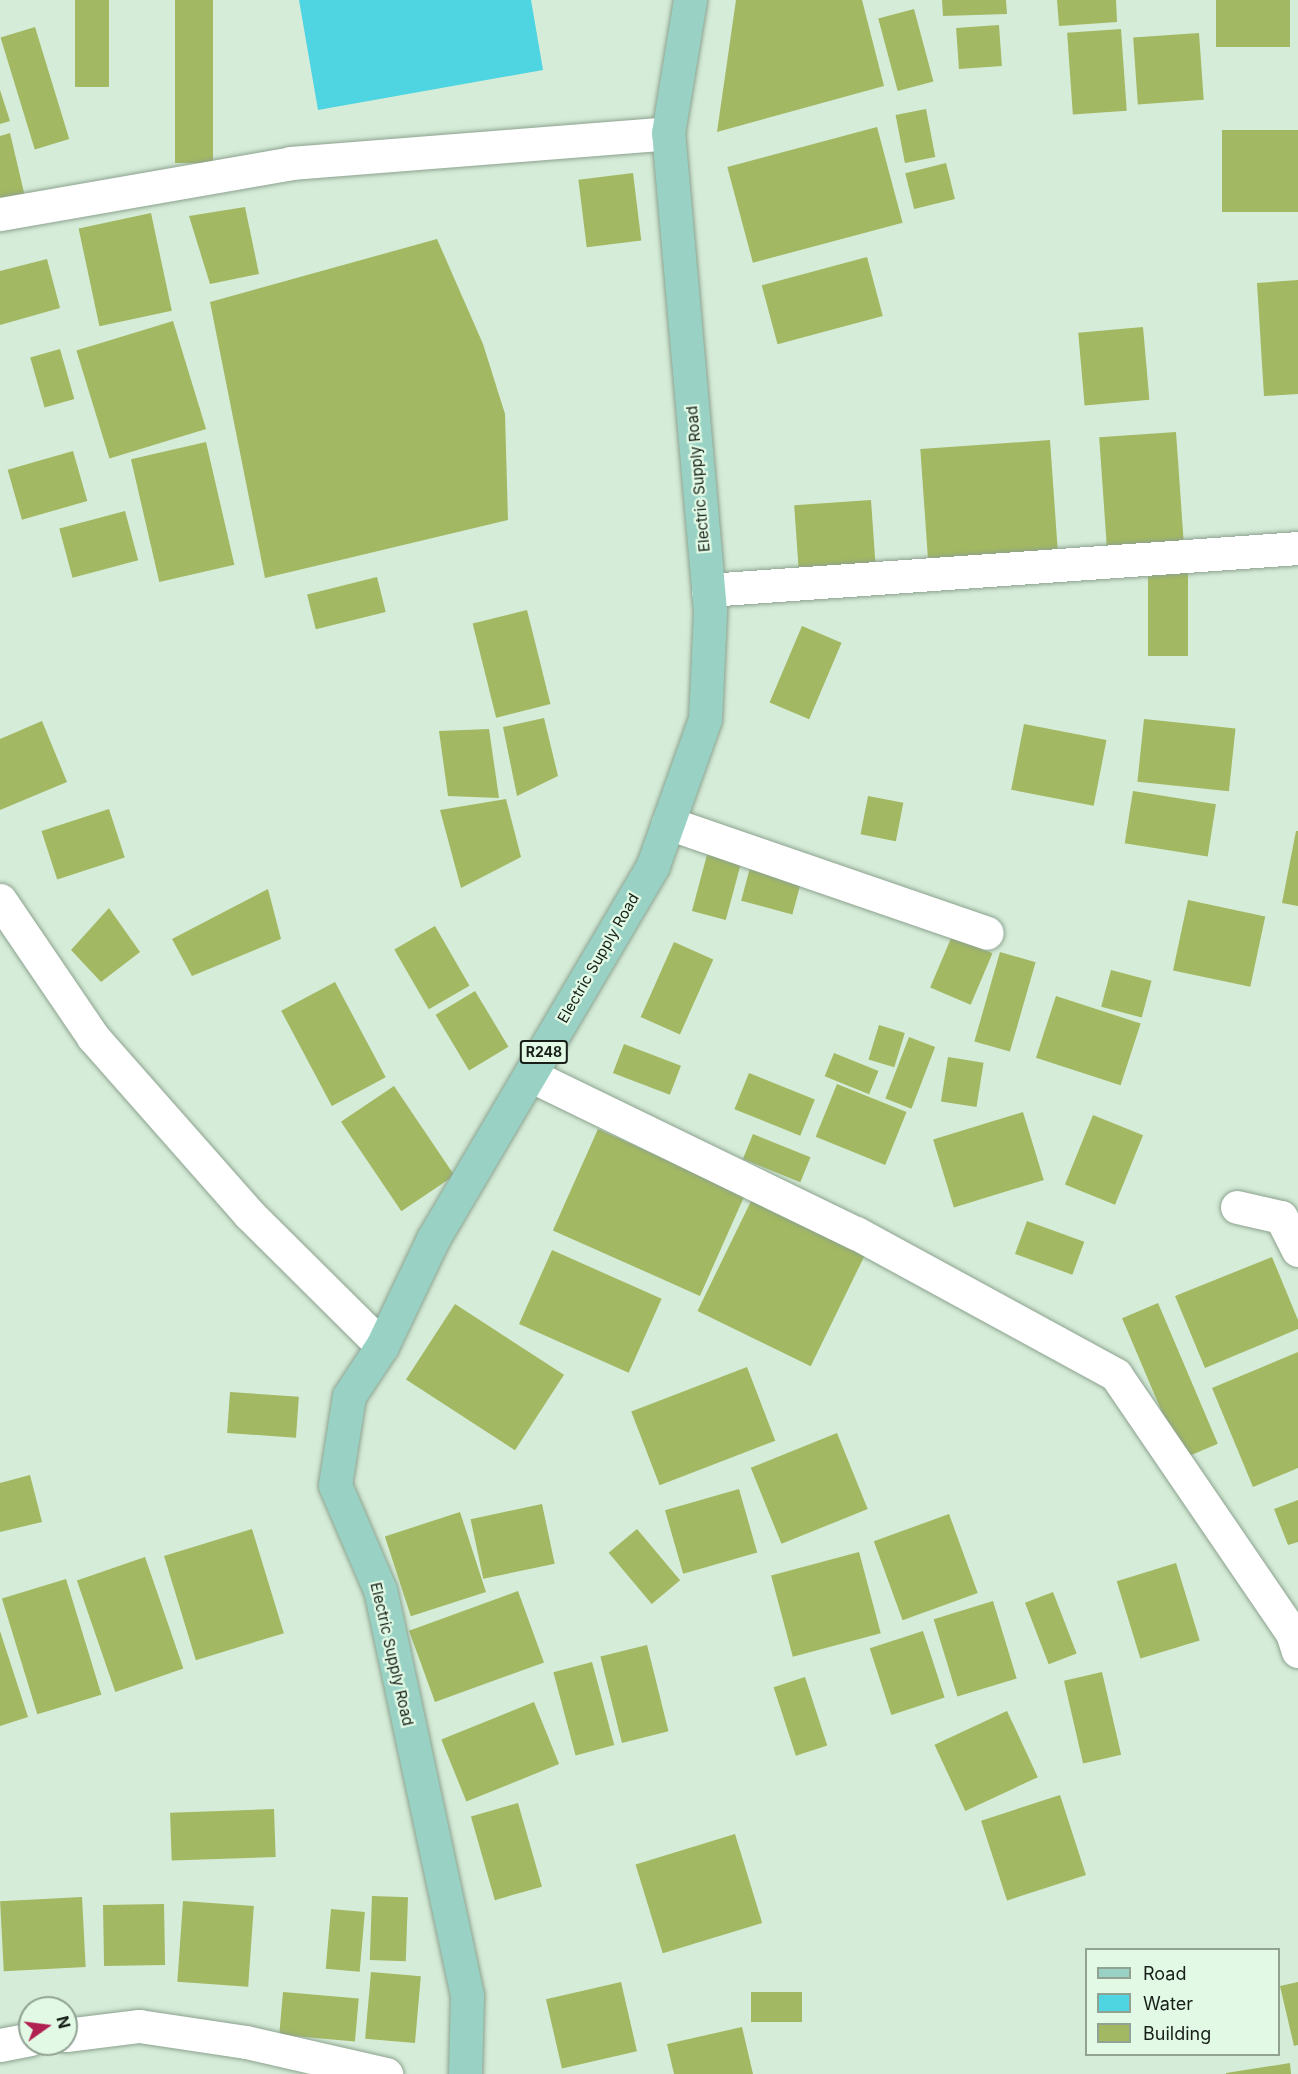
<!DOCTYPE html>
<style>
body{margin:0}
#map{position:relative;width:1298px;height:2074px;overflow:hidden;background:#d5ecd8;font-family:Inter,sans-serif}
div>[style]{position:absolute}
.water>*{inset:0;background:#4fd4e2}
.building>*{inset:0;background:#a3b862;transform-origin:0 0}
.roads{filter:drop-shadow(0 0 2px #8ca28f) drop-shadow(0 0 2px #8ca28f)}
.street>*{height:33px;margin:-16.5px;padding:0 16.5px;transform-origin:16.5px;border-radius:16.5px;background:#fff}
.primary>*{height:33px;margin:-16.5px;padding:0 16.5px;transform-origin:16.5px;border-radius:16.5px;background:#99d2c5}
span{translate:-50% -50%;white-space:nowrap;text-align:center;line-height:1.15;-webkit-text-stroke:4.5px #e2fae5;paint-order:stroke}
.shield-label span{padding:2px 4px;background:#e2fae5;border:2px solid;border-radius:4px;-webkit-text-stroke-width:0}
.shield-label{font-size:14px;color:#171f18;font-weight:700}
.street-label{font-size:15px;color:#171f18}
.legend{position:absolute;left:1085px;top:1948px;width:195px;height:108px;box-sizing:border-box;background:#e2fae5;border:2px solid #91a293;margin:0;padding:8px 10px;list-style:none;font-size:18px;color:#171f18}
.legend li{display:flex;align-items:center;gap:12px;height:30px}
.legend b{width:30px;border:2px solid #91a293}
.north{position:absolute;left:18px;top:1996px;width:60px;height:60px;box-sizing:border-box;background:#e2fae5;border:2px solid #91a293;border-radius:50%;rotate:76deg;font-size:16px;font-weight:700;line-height:24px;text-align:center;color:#171f18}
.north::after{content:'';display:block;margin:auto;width:21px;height:27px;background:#b02051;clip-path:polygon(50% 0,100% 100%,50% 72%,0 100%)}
</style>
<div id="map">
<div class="water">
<i style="clip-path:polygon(299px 0,531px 0,543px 70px,318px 110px)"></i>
</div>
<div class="building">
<i style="left:75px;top:0;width:34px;height:87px"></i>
<i style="left:175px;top:0;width:38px;height:163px"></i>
<i style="clip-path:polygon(736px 0,862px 0,884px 86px,717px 132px)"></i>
<i style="clip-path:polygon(942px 0,1006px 0,1007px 14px,943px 16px)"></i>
<i style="clip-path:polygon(1057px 0,1116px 0,1117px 22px,1059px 26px)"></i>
<i style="left:1216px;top:0;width:74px;height:47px"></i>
<i style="left:914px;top:9px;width:75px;height:37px;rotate:75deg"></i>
<i style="left:999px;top:25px;width:41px;height:43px;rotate:86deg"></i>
<i style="left:35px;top:27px;width:117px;height:36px;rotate:73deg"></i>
<i style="left:1121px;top:29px;width:82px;height:54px;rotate:86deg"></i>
<i style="left:1199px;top:33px;width:67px;height:66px;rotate:86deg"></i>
<i style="clip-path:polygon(0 90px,10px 121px,0 124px)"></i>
<i style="left:926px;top:109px;width:49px;height:31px;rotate:79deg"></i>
<i style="left:877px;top:127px;width:99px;height:155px;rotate:75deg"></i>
<i style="left:1298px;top:130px;width:82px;height:76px;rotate:90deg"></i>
<i style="clip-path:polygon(10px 133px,25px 197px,0 203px,0 136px)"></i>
<i style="left:946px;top:163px;width:37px;height:42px;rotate:76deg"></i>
<i style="left:633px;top:173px;width:68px;height:55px;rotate:83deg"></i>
<i style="clip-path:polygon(245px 207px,259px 274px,210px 284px,189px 216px)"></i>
<i style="left:151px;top:213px;width:100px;height:74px;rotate:78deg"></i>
<i style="clip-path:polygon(437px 239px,483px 344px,505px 414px,508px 520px,265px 578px,210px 302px)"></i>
<i style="left:867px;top:257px;width:61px;height:109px;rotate:75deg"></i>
<i style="clip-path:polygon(47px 259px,60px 308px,0 325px,0 271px)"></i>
<i style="clip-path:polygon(1298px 280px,1298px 394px,1264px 396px,1257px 283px)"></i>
<i style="left:173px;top:321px;width:113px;height:101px;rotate:73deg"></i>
<i style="left:1143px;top:327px;width:73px;height:65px;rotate:85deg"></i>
<i style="left:60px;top:349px;width:52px;height:31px;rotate:74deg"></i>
<i style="left:1176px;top:432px;width:111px;height:77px;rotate:86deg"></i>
<i style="left:1050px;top:440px;width:117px;height:130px;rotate:86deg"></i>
<i style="left:206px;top:442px;width:126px;height:77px;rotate:77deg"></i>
<i style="left:73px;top:451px;width:52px;height:68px;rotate:74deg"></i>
<i style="left:871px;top:500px;width:64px;height:77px;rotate:86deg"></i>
<i style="left:125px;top:511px;width:51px;height:68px;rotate:75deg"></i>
<i style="left:1148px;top:573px;width:40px;height:83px"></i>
<i style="left:377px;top:577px;width:36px;height:72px;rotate:76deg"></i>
<i style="left:527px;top:610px;width:97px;height:56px;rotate:76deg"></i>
<i style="left:802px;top:626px;width:43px;height:83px;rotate:23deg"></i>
<i style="clip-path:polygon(544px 718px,558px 776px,517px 796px,503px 727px)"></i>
<i style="left:1144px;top:719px;width:92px;height:63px;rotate:6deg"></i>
<i style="clip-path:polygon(42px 721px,67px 782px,0 810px,0 739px)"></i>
<i style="left:1024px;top:724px;width:84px;height:67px;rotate:11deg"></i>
<i style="clip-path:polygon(489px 729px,499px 798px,448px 796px,439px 731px)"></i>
<i style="left:1133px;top:791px;width:84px;height:53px;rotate:9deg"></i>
<i style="left:868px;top:796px;width:36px;height:39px;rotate:11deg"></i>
<i style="clip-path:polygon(506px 799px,521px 857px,461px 888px,440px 810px)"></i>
<i style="left:109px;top:809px;width:51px;height:71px;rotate:72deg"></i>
<i style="clip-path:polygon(1296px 831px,1298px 831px,1298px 906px,1282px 903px)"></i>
<i style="left:708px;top:851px;width:35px;height:62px;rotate:15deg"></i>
<i style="left:751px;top:864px;width:53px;height:38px;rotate:15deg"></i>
<i style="clip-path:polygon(268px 889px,281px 939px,192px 976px,172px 939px)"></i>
<i style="left:1188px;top:900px;width:79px;height:72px;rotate:12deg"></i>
<i style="clip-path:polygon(109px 908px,140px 952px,101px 982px,71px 950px)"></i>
<i style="left:435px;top:926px;width:69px;height:47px;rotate:60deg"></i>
<i style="left:952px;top:936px;width:44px;height:56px;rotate:23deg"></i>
<i style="left:674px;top:942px;width:43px;height:82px;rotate:24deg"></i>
<i style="left:1000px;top:952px;width:37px;height:93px;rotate:16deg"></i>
<i style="left:1111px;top:970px;width:42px;height:38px;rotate:15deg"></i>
<i style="left:335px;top:982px;width:108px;height:61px;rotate:62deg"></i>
<i style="left:475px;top:991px;width:65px;height:46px;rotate:59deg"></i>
<i style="left:1056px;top:996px;width:89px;height:65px;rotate:18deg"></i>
<i style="left:879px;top:1025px;width:27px;height:36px;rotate:17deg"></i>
<i style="left:909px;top:1037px;width:28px;height:66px;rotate:21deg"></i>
<i style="left:624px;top:1044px;width:61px;height:31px;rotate:21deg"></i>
<i style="left:834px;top:1053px;width:48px;height:25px;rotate:22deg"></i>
<i style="left:948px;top:1057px;width:36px;height:45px;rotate:9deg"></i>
<i style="left:749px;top:1073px;width:71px;height:39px;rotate:22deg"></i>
<i style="left:837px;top:1084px;width:75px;height:57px;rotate:22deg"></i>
<i style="left:394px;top:1086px;width:108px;height:64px;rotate:56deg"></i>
<i style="left:1023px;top:1112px;width:71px;height:94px;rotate:73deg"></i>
<i style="left:1093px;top:1115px;width:54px;height:75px;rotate:22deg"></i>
<i style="left:598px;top:1129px;width:161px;height:111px;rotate:24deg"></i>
<i style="left:753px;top:1134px;width:62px;height:27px;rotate:22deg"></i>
<i style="left:754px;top:1195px;width:126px;height:129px;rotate:26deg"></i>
<i style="left:1027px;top:1221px;width:61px;height:35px;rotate:20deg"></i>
<i style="left:552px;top:1250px;width:120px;height:81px;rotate:24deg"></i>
<i style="clip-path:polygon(1272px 1257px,1298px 1320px,1298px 1329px,1205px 1368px,1175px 1296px)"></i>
<i style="left:1158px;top:1303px;width:153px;height:39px;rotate:67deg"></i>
<i style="left:455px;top:1304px;width:130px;height:90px;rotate:33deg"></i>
<i style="clip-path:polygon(1298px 1352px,1298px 1468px,1253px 1487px,1212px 1388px)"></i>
<i style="left:747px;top:1367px;width:79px;height:124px;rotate:69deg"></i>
<i style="left:230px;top:1392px;width:69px;height:41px;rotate:4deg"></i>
<i style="left:837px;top:1433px;width:82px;height:93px;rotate:68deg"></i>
<i style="clip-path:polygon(30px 1475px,42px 1522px,0 1532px,0 1483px)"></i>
<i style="left:739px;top:1489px;width:66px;height:77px;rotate:74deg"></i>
<i style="clip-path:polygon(1298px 1500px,1298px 1542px,1288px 1545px,1274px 1509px)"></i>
<i style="left:542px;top:1504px;width:61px;height:73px;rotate:78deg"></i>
<i style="left:460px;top:1512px;width:84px;height:79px;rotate:72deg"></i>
<i style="left:949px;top:1514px;width:84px;height:80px;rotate:70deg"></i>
<i style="left:252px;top:1529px;width:109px;height:92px;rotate:73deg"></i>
<i style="left:637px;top:1529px;width:67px;height:37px;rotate:50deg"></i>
<i style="left:859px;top:1552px;width:84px;height:91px;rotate:75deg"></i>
<i style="left:145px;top:1557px;width:118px;height:72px;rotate:71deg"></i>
<i style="left:1176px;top:1563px;width:81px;height:62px;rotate:73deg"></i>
<i style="left:66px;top:1579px;width:121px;height:67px;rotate:73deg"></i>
<i style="left:518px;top:1591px;width:76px;height:116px;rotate:70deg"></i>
<i style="left:1053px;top:1592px;width:66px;height:30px;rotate:69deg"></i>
<i style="left:993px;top:1601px;width:81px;height:62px;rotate:73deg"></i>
<i style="clip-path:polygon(0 1631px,28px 1717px,0 1726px)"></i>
<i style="left:923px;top:1631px;width:70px;height:56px;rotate:72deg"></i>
<i style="left:647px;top:1645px;width:89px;height:48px;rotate:76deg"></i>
<i style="left:592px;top:1662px;width:86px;height:40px;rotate:75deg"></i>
<i style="left:1102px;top:1672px;width:85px;height:39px;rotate:77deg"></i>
<i style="left:805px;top:1677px;width:72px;height:33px;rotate:72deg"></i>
<i style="left:534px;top:1702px;width:67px;height:100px;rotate:68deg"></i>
<i style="left:1007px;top:1711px;width:73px;height:80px;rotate:65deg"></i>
<i style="left:1060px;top:1795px;width:84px;height:83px;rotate:72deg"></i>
<i style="left:518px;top:1803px;width:87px;height:49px;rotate:74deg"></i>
<i style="left:274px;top:1809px;width:48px;height:104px;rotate:88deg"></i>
<i style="left:735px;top:1834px;width:93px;height:104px;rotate:73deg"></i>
<i style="left:372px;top:1896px;width:36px;height:64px;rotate:2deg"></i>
<i style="left:82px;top:1897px;width:70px;height:82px;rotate:87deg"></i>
<i style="left:183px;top:1901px;width:71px;height:81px;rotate:4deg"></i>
<i style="left:164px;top:1904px;width:61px;height:61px;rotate:89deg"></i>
<i style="left:331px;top:1909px;width:34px;height:60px;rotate:5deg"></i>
<i style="left:371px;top:1972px;width:50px;height:67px;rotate:5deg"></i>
<i style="left:621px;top:1982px;width:71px;height:77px;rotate:77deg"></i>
<i style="clip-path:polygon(1298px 1982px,1298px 2045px,1294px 2046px,1280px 1986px)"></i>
<i style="left:283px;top:1992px;width:76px;height:43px;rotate:5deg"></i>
<i style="left:751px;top:1992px;width:51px;height:30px"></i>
<i style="clip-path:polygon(742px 2027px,753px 2074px,674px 2074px,667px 2044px)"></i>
<i style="clip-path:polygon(1290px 2063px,1291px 2074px,1226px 2074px,1226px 2073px)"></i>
</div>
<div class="roads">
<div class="street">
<i style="left:0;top:214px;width:295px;rotate:-9.9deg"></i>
<i style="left:291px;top:163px;width:378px;rotate:-4.5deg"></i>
<i style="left:708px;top:590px;width:591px;rotate:-4.07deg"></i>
<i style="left:668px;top:823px;width:337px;rotate:19deg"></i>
<i style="left:0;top:900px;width:166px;rotate:55.8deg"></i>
<i style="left:93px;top:1037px;width:236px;rotate:48.6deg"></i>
<i style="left:249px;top:1214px;width:187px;rotate:44.8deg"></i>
<i style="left:530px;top:1075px;width:362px;rotate:25.9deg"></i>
<i style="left:856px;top:1233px;width:296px;rotate:28.6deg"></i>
<i style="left:1116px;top:1375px;width:312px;rotate:55.7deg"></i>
<i style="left:1292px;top:1633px;width:19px;rotate:72deg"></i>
<i style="left:1237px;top:1207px;width:45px;rotate:12.8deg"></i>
<i style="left:1281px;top:1217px;width:37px;rotate:63deg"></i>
<i style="left:66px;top:2035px;width:74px;rotate:-7deg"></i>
<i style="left:139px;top:2026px;width:108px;rotate:8.5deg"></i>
<i style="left:246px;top:2042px;width:144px;rotate:12.9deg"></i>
<i style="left:0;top:2045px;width:31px;rotate:-11deg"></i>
</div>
<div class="primary">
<i style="left:465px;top:2074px;width:79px;rotate:-88.5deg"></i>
<i style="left:467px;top:1995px;width:414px;rotate:-102.1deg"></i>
<i style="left:380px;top:1590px;width:114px;rotate:-113.2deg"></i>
<i style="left:335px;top:1485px;width:90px;rotate:-81.1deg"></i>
<i style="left:349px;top:1396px;width:60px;rotate:-56.6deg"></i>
<i style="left:382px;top:1346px;width:119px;rotate:-64.5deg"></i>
<i style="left:433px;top:1239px;width:434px;rotate:-59.5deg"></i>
<i style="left:653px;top:865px;width:155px;rotate:-70.4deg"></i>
<i style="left:705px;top:719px;width:108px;rotate:-87.3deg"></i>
<i style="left:710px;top:611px;width:480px;rotate:-95deg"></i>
<i style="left:668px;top:133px;width:135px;rotate:-80.6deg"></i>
</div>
</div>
<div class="shield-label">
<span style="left:544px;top:1052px">R248</span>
</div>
<div class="street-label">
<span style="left:698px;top:479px;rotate:-95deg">Electric Supply Road</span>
<span style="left:598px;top:958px;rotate:-60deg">Electric Supply Road</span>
<span style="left:392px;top:1654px;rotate:77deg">Electric Supply Road</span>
</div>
<ul class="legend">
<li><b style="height:8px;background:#99d2c5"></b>Road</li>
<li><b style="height:16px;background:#4fd4e2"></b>Water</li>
<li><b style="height:16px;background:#a3b862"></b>Building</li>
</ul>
<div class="north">N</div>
</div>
